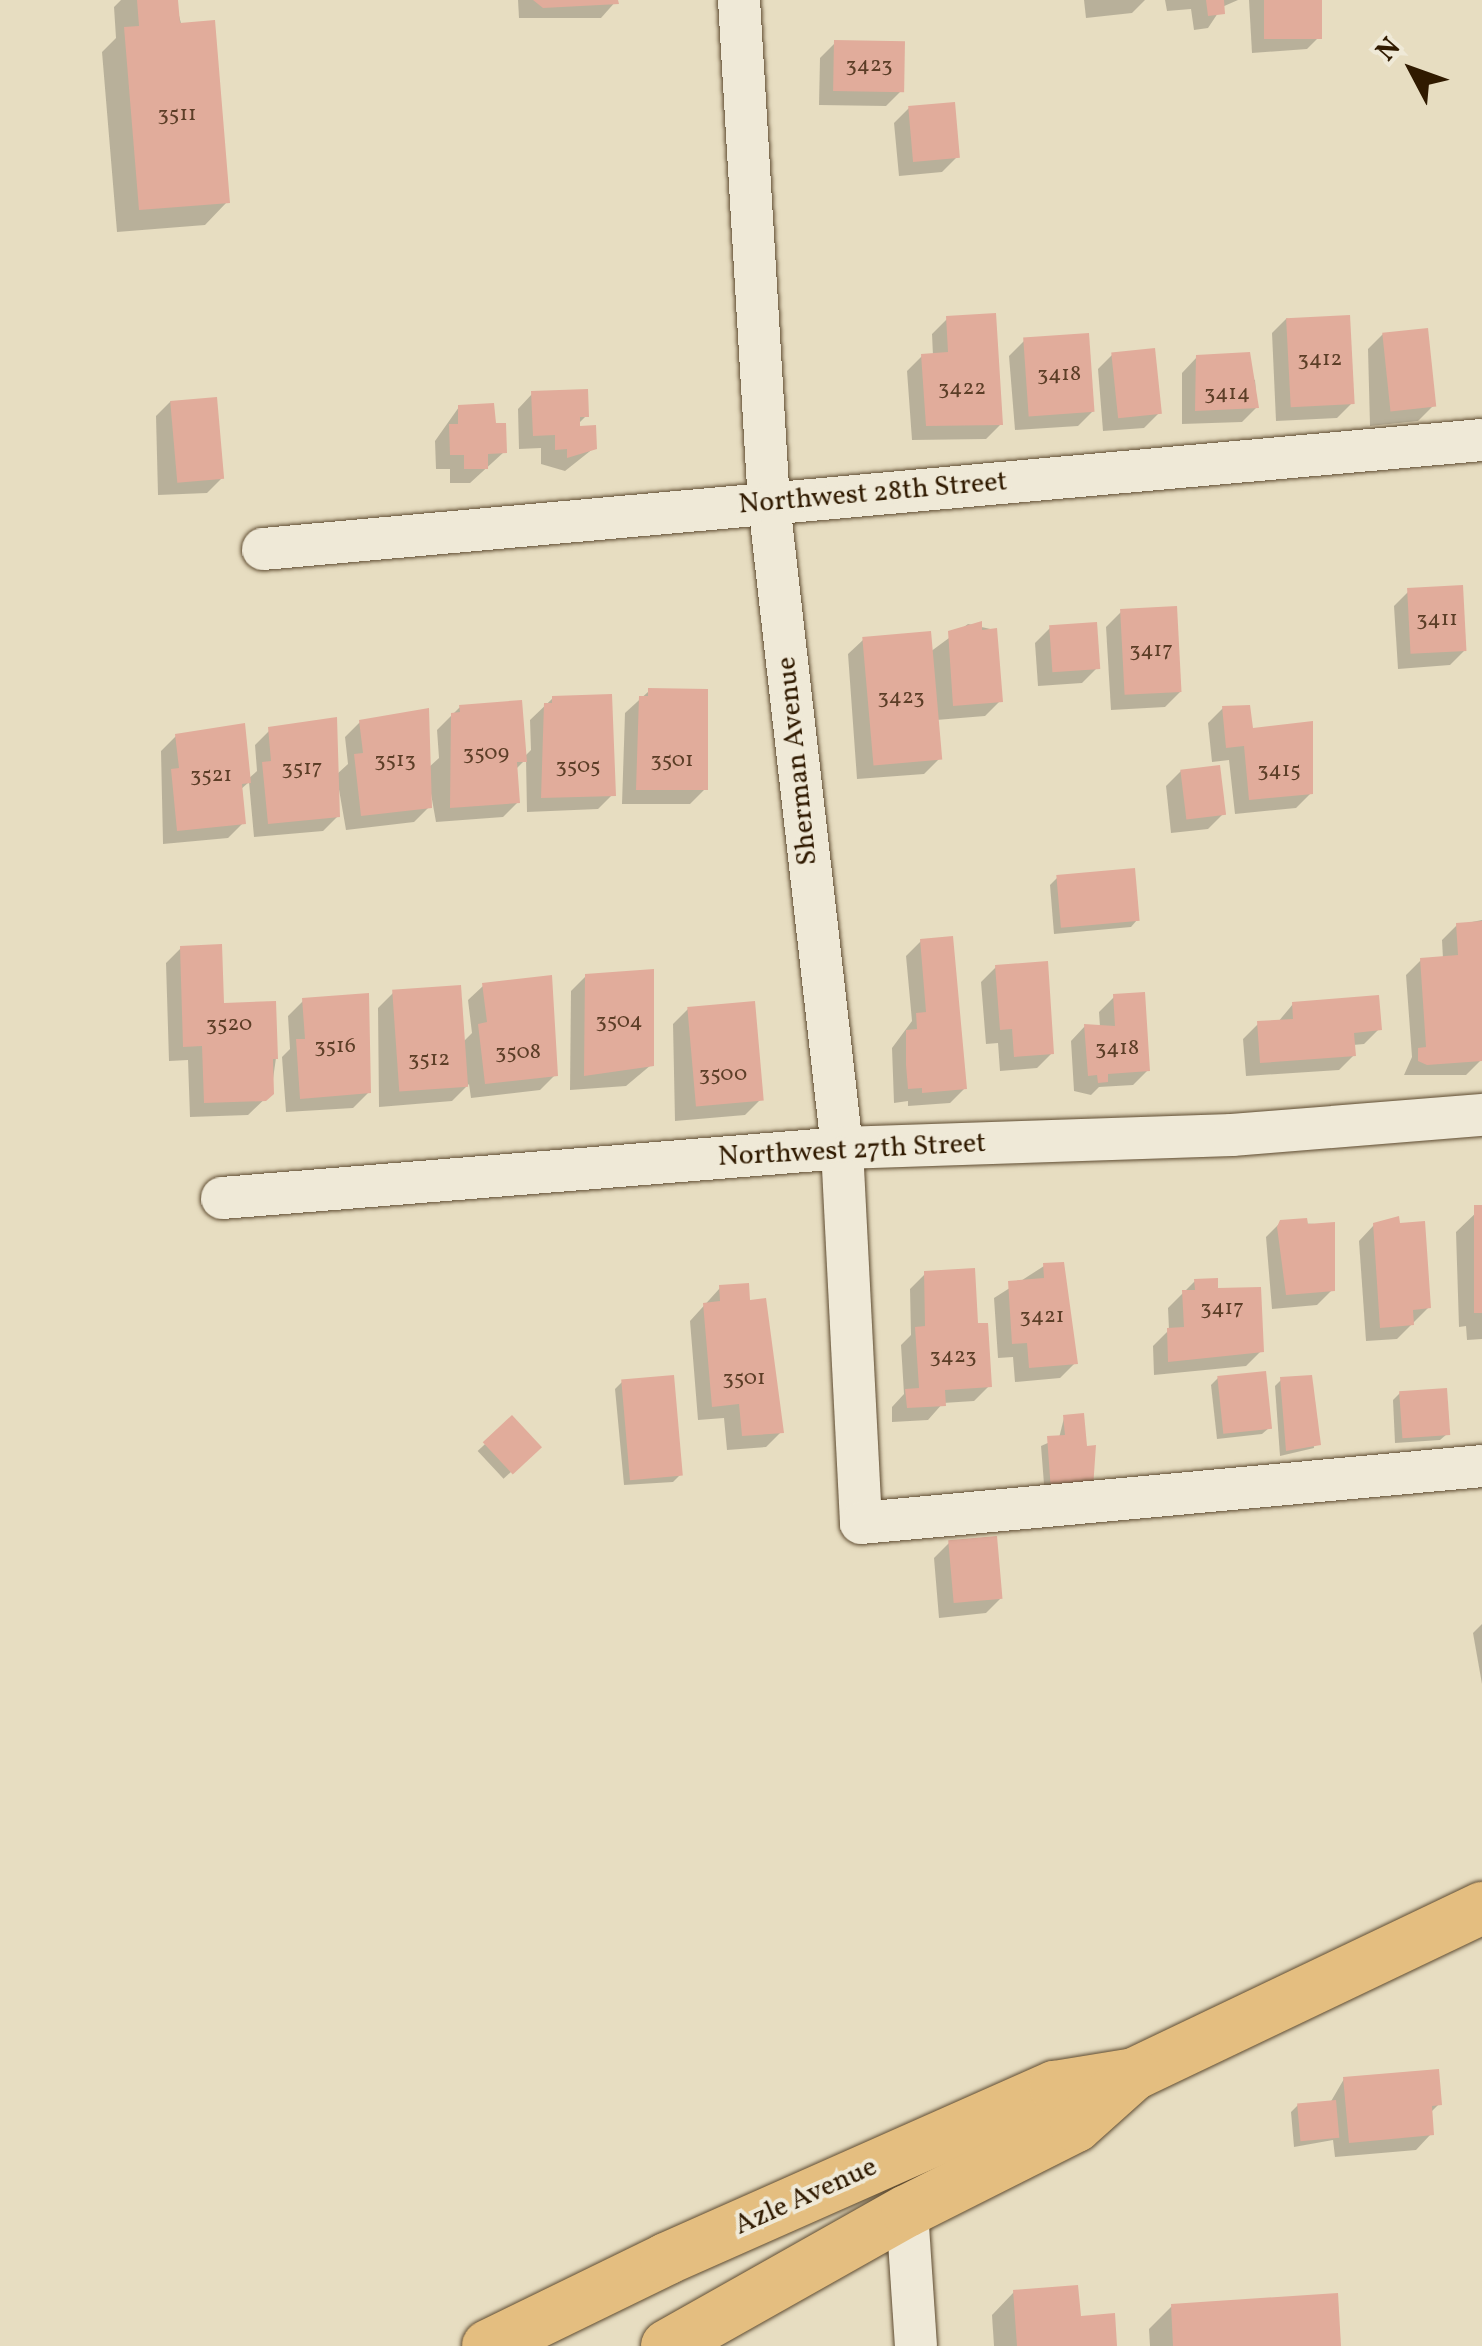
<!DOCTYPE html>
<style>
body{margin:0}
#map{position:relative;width:1482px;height:2346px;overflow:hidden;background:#e7ddc1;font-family:Vollkorn,serif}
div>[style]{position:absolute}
.shadow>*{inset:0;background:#0003;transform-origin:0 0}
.building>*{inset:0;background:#e1ac9b;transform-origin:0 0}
.roads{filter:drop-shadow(0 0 2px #5e4b30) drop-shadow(0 0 2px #5e4b30)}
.minor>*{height:42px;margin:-21px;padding:0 21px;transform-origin:21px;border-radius:21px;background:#efe9d7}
.major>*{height:52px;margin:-26px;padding:0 26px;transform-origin:26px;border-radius:26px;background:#e4be80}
span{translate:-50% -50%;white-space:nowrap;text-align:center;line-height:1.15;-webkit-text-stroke:8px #efe9d7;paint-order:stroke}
.number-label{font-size:22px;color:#5c3e27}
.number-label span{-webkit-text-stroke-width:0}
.street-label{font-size:28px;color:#301a00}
.north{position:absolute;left:1362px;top:20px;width:100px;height:100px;-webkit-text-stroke:8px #efe9d7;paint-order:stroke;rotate:311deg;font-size:28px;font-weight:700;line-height:40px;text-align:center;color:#301a00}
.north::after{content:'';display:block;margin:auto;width:35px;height:45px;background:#301a00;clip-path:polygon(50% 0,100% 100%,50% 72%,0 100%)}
</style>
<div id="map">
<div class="shadow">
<i style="clip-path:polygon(121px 0,175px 0,227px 202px,205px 225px,117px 232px,102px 52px,116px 38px,114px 7px)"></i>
<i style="clip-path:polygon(518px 0,617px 0,601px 18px,519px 18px)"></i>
<i style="clip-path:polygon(1084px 0,1145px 0,1132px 13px,1086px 18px)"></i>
<i style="clip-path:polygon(1165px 0,1238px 0,1222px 7px,1208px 28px,1194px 30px,1191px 9px,1167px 11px)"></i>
<i style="clip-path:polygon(1249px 0,1318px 0,1322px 34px,1307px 49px,1252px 53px)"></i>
<i style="clip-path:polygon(835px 43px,901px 91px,886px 106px,819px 105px,820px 58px)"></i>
<i style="clip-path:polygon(909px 108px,957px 157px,942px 172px,899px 176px,894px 123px)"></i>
<i style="clip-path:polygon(1287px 318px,1352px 403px,1337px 418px,1276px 421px,1272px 333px)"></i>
<i style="clip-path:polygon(947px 319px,1000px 425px,986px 439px,912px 440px,907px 371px,922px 356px,933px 356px,932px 334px)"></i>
<i style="clip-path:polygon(1383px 334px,1433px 406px,1418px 421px,1370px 426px,1368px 349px)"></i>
<i style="clip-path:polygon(1024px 341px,1093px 411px,1078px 426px,1015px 430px,1009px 356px)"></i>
<i style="clip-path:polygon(1113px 354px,1159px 413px,1144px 428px,1103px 431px,1098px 369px)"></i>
<i style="clip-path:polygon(1197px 357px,1255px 380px,1257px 407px,1242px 422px,1182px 424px,1182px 373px)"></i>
<i style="clip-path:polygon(532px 394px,586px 416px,577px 425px,594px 448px,565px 471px,541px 464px,541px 448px,519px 449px,518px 409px)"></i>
<i style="clip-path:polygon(171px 401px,222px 478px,207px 493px,158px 495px,156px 416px)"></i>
<i style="clip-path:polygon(459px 407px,493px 426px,504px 452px,470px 483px,450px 483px,450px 469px,436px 469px,435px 441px)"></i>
<i style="clip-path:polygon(1409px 591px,1465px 650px,1450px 665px,1398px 669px,1394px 606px)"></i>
<i style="clip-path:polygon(1121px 612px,1180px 692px,1165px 707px,1111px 710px,1106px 627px)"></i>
<i style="clip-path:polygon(968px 624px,995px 630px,1000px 701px,985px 716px,936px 720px,939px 759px,924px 774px,857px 779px,848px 654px,863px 640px,930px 652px)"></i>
<i style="clip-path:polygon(1050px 628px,1097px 668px,1082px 683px,1038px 686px,1035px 643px)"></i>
<i style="clip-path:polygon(649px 691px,705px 789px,690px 804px,622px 804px,625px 713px)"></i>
<i style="clip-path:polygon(553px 698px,613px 794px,598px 809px,527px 812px,526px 759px,515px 770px,518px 802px,503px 817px,436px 822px,428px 777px,429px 807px,414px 822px,346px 830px,337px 778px,338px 816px,323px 831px,254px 837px,249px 782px,240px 790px,243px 823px,228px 838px,163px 844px,161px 751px,176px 736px,248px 779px,257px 771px,255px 745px,270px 730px,336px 775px,348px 764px,345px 737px,360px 722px,428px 768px,439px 758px,437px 730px,460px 707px,524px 757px,531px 750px,530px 720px)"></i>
<i style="clip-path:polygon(1223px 708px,1311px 793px,1296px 808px,1235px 814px,1229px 760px,1212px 762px,1208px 723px)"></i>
<i style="clip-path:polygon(1181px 771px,1223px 814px,1208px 829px,1171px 833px,1166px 786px)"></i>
<i style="clip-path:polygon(1057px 878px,1137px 920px,1131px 927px,1054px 934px,1050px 885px)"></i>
<i style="clip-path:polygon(1482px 920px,1481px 1060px,1466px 1075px,1404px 1075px,1412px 1057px,1406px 975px,1421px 960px,1443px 959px,1442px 940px,1457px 925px)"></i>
<i style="clip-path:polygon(921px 941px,965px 1088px,950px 1103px,908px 1106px,908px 1101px,894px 1103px,892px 1048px,912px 1021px,906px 956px)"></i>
<i style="clip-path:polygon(181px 948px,222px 1005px,276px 1058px,271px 1093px,248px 1115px,190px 1117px,188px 1060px,169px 1061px,166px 963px)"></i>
<i style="clip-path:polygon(996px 967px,1052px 1053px,1037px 1068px,1000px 1071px,998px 1043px,986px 1044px,981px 982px)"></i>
<i style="clip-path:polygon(652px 972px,651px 1065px,626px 1086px,570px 1090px,571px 991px,586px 976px)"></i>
<i style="clip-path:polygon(550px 978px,555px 1075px,540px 1090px,471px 1098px,469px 1084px,452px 1101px,379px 1107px,378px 1008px,393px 993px,463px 1042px,472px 1033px,468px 1000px,483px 986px)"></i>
<i style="clip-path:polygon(367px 996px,368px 1093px,353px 1108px,286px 1112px,282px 1057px,290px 1049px,288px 1016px,303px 1001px)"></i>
<i style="clip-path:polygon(1114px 997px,1148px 1070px,1133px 1085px,1099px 1087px,1091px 1095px,1074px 1091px,1071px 1041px,1085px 1026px,1100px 1027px,1099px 1012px)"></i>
<i style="clip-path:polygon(1293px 1004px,1379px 1029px,1364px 1044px,1353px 1045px,1354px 1055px,1339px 1070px,1246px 1076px,1243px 1039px,1258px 1024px,1278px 1022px)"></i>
<i style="clip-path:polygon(688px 1009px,760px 1100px,745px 1115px,675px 1121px,673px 1024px)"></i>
<i style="clip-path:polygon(1482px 1207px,1482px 1339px,1467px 1340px,1466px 1326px,1459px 1327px,1456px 1232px)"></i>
<i style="clip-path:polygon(1281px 1222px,1332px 1225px,1332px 1290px,1317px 1305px,1272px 1309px,1266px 1237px)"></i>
<i style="clip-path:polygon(1374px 1225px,1429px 1307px,1397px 1339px,1366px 1341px,1359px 1241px)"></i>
<i style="clip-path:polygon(1044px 1266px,1075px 1363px,1060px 1378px,1015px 1382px,1013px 1357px,998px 1358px,994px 1298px)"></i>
<i style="clip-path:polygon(925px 1274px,976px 1325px,989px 1386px,974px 1401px,943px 1403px,928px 1420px,892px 1422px,892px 1407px,904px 1394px,901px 1345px,911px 1335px,910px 1289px)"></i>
<i style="clip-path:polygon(1195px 1281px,1215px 1291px,1261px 1351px,1246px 1366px,1154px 1375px,1153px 1346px,1169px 1330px,1168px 1308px)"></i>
<i style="clip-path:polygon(720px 1288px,781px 1432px,766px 1447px,727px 1450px,724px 1418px,698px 1420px,690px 1321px)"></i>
<i style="clip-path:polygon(1218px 1378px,1269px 1428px,1262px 1434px,1217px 1439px,1211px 1385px)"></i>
<i style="clip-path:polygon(1310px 1378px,1314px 1448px,1280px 1456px,1275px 1386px,1282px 1379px)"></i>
<i style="clip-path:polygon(622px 1382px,680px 1475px,673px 1482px,624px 1485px,615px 1389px)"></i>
<i style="clip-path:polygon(1400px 1393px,1447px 1434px,1440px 1440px,1395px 1443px,1393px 1400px)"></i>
<i style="clip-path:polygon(1082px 1416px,1045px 1497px,1041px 1446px,1059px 1438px,1064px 1418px)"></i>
<i style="left:512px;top:1419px;width:38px;height:47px;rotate:47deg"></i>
<i style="clip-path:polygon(949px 1543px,1001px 1598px,986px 1613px,939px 1618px,934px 1558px)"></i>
<i style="clip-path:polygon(1482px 1624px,1482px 1684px,1473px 1633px)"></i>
<i style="clip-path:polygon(1344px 2079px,1439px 2104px,1430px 2113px,1431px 2134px,1416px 2150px,1335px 2157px,1333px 2140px,1294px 2147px,1291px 2112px,1298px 2105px,1330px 2103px)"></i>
<i style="clip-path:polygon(1014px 2292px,1078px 2319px,1114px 2346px,994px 2346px,992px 2315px)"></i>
<i style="clip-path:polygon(1172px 2306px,1339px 2346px,1150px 2346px,1149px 2329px)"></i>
</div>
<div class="building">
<i style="clip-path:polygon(137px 0,178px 0,180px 23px,215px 20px,230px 203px,139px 210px,124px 27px,139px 26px)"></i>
<i style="clip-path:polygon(533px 0,618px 0,619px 4px,543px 8px)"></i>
<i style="clip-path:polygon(1206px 0,1224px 0,1225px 14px,1208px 16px)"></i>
<i style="left:1264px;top:0;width:58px;height:39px"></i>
<i style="left:834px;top:40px;width:71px;height:51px;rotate:1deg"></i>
<i style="left:955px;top:102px;width:56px;height:47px;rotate:85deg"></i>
<i style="clip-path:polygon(996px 313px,1003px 425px,926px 426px,921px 354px,948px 352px,946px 316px)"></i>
<i style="left:1350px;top:315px;width:89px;height:64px;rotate:87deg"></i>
<i style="left:1428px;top:328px;width:79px;height:46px;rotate:84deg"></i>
<i style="left:1089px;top:333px;width:79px;height:66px;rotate:86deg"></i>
<i style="left:1155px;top:348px;width:66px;height:44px;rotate:84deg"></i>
<i style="clip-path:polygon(1250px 352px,1259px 408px,1195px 411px,1196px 355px)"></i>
<i style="clip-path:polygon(588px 389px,589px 417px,580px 417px,580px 426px,596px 425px,597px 449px,567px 458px,567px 449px,555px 450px,555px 435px,533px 436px,531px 391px)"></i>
<i style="left:217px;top:397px;width:82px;height:47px;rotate:85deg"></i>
<i style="clip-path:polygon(494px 403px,496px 423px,506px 423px,507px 453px,488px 454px,488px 469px,464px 469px,464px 455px,450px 455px,449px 424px,458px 424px,458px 405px)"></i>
<i style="left:1463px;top:585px;width:66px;height:56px;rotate:87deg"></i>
<i style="left:1177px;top:606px;width:86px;height:57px;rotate:87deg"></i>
<i style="clip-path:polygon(982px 621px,982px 630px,997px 628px,1003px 702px,953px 706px,948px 631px)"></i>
<i style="left:1097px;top:622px;width:47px;height:48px;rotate:86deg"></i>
<i style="left:931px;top:631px;width:129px;height:69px;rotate:85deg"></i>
<i style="clip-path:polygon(648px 688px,708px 689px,708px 790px,636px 790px,639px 696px,648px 696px)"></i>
<i style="clip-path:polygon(612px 694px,616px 796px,541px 798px,544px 703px,552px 703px,552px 696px)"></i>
<i style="clip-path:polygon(522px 700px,527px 762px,517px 762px,520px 803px,450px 808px,451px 713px,460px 712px,459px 705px)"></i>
<i style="clip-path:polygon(1250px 705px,1253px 728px,1313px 721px,1313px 794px,1249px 800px,1244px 746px,1226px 748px,1222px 706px)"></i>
<i style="clip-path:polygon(429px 708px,432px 808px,361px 816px,354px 754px,363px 753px,359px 720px)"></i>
<i style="clip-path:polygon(337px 717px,340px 817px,268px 824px,262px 762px,271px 761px,268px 727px)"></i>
<i style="clip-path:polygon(245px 723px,251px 783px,242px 784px,246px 824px,177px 831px,171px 769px,179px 768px,175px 734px)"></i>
<i style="left:1220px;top:765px;width:50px;height:40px;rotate:83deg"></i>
<i style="left:1135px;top:868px;width:53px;height:79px;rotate:85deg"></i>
<i style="clip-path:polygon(1482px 921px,1482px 1061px,1427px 1065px,1418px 1061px,1418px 1048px,1426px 1047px,1420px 958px,1458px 955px,1456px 923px)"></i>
<i style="clip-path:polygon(953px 936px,967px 1089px,922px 1093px,922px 1088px,908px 1089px,906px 1065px,906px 1030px,917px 1029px,916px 1013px,926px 1012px,920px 939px)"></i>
<i style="clip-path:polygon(222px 944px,224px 1003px,276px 1001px,278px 1059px,273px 1059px,274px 1094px,266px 1101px,204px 1103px,202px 1046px,183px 1047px,180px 946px)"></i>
<i style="clip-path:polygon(1048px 961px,1054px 1054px,1014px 1057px,1012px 1029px,1000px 1030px,995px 965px)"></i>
<i style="clip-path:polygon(654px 969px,654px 1066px,584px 1076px,585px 974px)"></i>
<i style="clip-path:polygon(552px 975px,558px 1076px,485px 1084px,478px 1024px,487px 1022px,482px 983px)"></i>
<i style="left:461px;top:985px;width:102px;height:69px;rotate:86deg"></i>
<i style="clip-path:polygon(1145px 992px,1150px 1071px,1108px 1074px,1108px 1082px,1098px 1083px,1097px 1075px,1088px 1076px,1084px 1024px,1115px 1026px,1113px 994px)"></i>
<i style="clip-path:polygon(369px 993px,371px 1093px,300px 1099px,296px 1039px,305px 1039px,302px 998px)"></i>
<i style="clip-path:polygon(1379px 995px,1382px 1030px,1354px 1033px,1356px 1056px,1260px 1063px,1257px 1021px,1293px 1019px,1292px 1002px)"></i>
<i style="left:755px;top:1001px;width:100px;height:68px;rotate:85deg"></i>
<i style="left:1474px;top:1205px;width:8px;height:108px"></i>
<i style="clip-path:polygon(1399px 1216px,1400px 1223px,1425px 1221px,1431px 1308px,1413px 1310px,1414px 1325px,1380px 1328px,1373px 1223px)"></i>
<i style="clip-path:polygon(1307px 1218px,1308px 1224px,1335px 1222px,1335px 1291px,1286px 1295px,1277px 1227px,1280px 1220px)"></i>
<i style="clip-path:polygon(1064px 1262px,1078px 1364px,1029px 1368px,1027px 1343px,1012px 1344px,1008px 1281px,1044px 1278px,1043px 1263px)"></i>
<i style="clip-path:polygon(975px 1268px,978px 1323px,988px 1323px,992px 1387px,945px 1390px,946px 1406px,907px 1408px,905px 1389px,919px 1388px,915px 1327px,925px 1326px,924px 1271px)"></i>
<i style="clip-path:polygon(1218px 1278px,1218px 1288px,1261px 1287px,1264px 1352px,1168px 1362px,1167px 1328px,1184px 1327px,1182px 1290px,1195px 1290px,1194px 1279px)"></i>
<i style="clip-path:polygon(749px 1283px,750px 1300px,766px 1298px,784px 1433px,742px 1436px,739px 1404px,712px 1407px,703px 1303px,720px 1301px,719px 1285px)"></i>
<i style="left:1266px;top:1371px;width:58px;height:49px;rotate:84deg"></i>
<i style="left:674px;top:1375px;width:101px;height:53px;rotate:85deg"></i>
<i style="clip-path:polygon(1312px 1375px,1321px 1445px,1286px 1451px,1280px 1377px)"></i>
<i style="left:1447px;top:1388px;width:47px;height:48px;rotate:86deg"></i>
<i style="clip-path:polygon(1084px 1413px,1087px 1446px,1096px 1445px,1093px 1488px,1051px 1491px,1047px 1436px,1065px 1435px,1063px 1415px)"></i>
<i style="left:512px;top:1415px;width:44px;height:40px;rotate:47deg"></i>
<i style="left:997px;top:1536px;width:63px;height:49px;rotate:85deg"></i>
<i style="clip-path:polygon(1439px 2069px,1442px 2105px,1432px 2106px,1434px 2135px,1349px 2143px,1343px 2077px)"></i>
<i style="left:1336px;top:2100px;width:38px;height:39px;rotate:85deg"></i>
<i style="clip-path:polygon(1078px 2285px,1081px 2316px,1115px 2313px,1117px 2346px,1017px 2346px,1013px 2290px)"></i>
<i style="clip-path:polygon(1338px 2293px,1341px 2346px,1173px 2346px,1171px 2304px)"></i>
</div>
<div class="roads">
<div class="minor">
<i style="left:739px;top:0;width:504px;rotate:86.59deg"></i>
<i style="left:769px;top:503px;width:649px;rotate:83.54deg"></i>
<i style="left:842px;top:1148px;width:375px;rotate:87.1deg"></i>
<i style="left:861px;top:1523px;width:624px;rotate:-5.24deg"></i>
<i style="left:263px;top:549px;width:1224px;rotate:-5.11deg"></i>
<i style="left:222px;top:1198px;width:622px;rotate:-4.61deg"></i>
<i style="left:842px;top:1148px;width:390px;rotate:-1.9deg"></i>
<i style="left:1232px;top:1135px;width:251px;rotate:-4.6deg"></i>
<i style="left:907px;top:2211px;width:135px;rotate:86.2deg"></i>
</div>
<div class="major">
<i style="left:488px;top:2346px;width:198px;rotate:-26deg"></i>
<i style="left:666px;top:2259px;width:425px;rotate:-23.9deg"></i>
<i style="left:1055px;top:2087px;width:80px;rotate:-9.3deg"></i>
<i style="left:1134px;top:2074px;width:386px;rotate:-25.5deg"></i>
<i style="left:667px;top:2346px;width:275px;rotate:-29.4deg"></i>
<i style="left:907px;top:2211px;width:189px;rotate:-26.7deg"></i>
<i style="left:1076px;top:2126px;width:78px;rotate:-41.9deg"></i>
</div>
</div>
<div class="number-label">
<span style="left:869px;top:66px">3423</span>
<span style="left:177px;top:115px">3511</span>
<span style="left:1320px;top:360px">3412</span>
<span style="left:1059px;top:375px">3418</span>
<span style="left:962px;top:389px">3422</span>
<span style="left:1227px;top:394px">3414</span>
<span style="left:1437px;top:620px">3411</span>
<span style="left:1151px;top:651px">3417</span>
<span style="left:901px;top:698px">3423</span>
<span style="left:486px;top:754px">3509</span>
<span style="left:395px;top:761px">3513</span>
<span style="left:672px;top:761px">3501</span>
<span style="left:578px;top:767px">3505</span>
<span style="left:302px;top:769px">3517</span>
<span style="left:1279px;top:771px">3415</span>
<span style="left:211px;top:776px">3521</span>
<span style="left:619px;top:1022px">3504</span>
<span style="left:229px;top:1025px">3520</span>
<span style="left:335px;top:1047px">3516</span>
<span style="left:1117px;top:1049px">3418</span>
<span style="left:518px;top:1053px">3508</span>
<span style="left:429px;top:1060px">3512</span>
<span style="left:723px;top:1075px">3500</span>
<span style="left:1222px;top:1309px">3417</span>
<span style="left:1042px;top:1317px">3421</span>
<span style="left:953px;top:1357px">3423</span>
<span style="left:744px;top:1379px">3501</span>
</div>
<div class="street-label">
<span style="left:873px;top:494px;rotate:-5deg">Northwest 28th Street</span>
<span style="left:798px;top:761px;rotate:-96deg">Sherman Avenue</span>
<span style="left:852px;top:1151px;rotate:-3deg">Northwest 27th Street</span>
<span style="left:806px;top:2197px;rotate:-24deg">Azle Avenue</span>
</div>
<div class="north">N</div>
</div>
